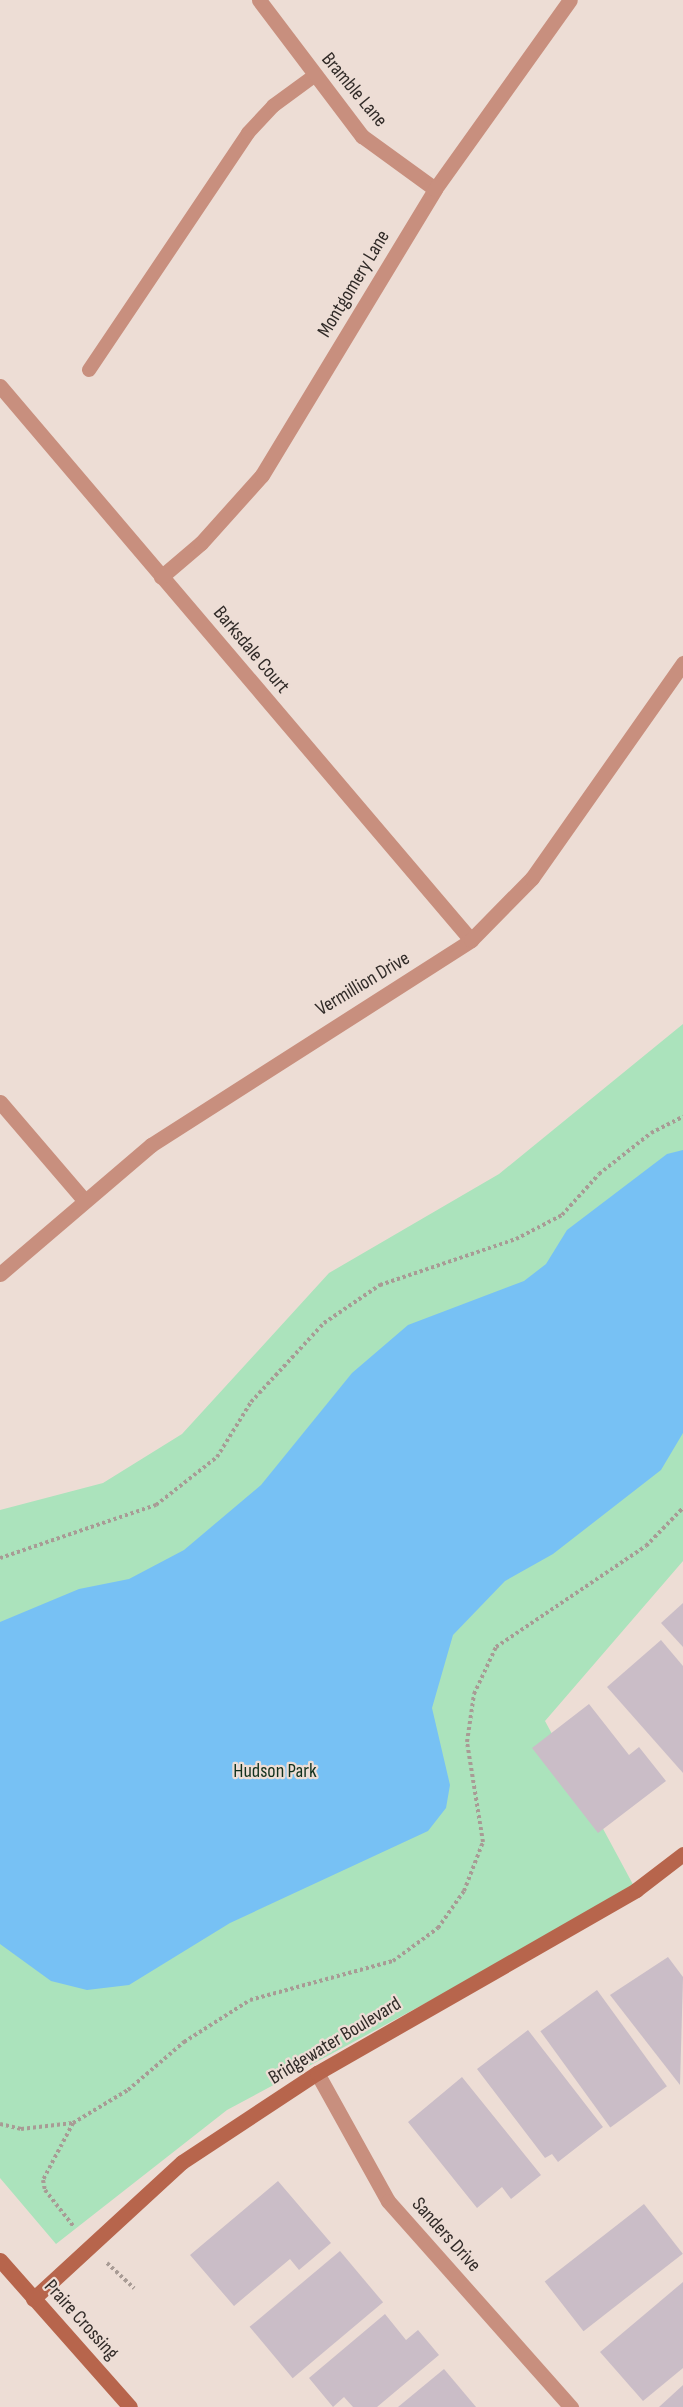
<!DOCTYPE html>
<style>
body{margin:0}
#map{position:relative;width:683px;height:2407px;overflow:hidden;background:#edddd5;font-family:"Sofia Sans Condensed",sans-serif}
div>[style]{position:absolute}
.green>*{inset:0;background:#abe3bc}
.water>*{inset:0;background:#77c1f4}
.building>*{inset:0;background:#cabdc7;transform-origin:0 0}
.path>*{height:4px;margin-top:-2px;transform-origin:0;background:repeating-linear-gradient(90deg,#a89b95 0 3px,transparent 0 6px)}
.lane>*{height:14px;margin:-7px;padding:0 7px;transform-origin:7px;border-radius:7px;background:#c88f7e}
.street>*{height:15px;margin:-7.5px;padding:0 7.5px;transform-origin:7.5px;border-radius:7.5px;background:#c88f7e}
.secondary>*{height:15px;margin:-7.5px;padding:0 7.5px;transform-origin:7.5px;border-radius:7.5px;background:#b7654c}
span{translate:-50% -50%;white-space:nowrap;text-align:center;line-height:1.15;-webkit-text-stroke:4.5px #edddd5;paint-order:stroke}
.street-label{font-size:20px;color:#312b28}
.park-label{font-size:20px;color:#11311d}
</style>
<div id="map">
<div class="green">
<i style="clip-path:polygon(683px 1024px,683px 1561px,545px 1721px,636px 1890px,227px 2110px,56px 2244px,0 2178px,0 1510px,103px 1483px,182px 1434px,329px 1273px,499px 1174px)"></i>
</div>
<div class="water">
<i style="clip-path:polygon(683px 1150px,683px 1433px,661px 1470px,553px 1554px,505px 1581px,453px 1635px,432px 1708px,450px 1785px,446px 1808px,428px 1831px,230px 1923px,129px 1985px,87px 1990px,51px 1981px,0 1944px,0 1622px,79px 1589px,129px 1579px,184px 1550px,261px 1485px,352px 1373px,408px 1325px,524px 1281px,546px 1264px,567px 1230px,667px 1154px)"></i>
</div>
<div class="building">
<i style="clip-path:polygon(683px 1603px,683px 1647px,661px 1623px)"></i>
<i style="clip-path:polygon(661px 1640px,683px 1666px,683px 1773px,607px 1687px)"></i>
<i style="clip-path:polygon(589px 1704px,629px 1755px,639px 1747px,666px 1781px,598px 1833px,532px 1748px)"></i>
<i style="clip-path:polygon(668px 1957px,683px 1977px,680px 2085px,610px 1995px)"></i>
<i style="left:597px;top:1990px;width:119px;height:70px;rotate:54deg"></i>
<i style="clip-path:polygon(528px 2030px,603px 2127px,558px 2162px,552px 2154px,545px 2158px,477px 2069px)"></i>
<i style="clip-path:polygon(462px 2077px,541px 2175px,511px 2199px,502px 2187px,477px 2208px,408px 2122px)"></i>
<i style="clip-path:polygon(278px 2181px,331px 2243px,299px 2270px,290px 2259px,234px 2306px,190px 2255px)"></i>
<i style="left:644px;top:2204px;width:63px;height:126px;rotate:52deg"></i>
<i style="left:340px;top:2251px;width:67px;height:118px;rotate:50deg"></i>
<i style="clip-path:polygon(683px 2282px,683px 2368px,643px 2401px,600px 2352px)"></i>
<i style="clip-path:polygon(385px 2314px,406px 2340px,418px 2330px,439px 2355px,377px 2407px,353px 2407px,344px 2397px,333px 2407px,309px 2378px)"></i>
<i style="clip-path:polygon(444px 2369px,476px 2407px,398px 2407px)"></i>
<i style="clip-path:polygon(683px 2385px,683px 2407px,659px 2407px)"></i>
</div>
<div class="path">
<i style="left:0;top:1558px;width:165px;rotate:-18.8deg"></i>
<i style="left:156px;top:1505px;width:78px;rotate:-38.2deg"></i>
<i style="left:217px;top:1457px;width:65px;rotate:-58.3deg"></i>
<i style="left:251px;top:1402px;width:108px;rotate:-47.3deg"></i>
<i style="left:324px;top:1323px;width:68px;rotate:-34.2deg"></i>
<i style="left:380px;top:1285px;width:144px;rotate:-18.7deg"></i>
<i style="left:516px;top:1239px;width:52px;rotate:-27.6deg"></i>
<i style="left:562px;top:1215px;width:55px;rotate:-47.9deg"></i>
<i style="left:599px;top:1174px;width:66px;rotate:-38.3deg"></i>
<i style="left:651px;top:1133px;width:36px;rotate:-27deg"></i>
<i style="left:73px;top:2123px;width:64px;rotate:117.8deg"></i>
<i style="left:43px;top:2180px;width:10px;rotate:79deg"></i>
<i style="left:45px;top:2190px;width:47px;rotate:51.9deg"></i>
<i style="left:0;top:2124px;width:22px;rotate:13deg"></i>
<i style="left:21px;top:2129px;width:52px;rotate:-6.6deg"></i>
<i style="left:73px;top:2123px;width:64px;rotate:-31deg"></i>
<i style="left:128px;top:2090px;width:74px;rotate:-40.6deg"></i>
<i style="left:184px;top:2042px;width:78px;rotate:-32.5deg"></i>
<i style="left:250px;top:2000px;width:148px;rotate:-15.3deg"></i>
<i style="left:393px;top:1961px;width:56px;rotate:-36.3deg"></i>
<i style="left:438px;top:1928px;width:45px;rotate:-54.9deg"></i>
<i style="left:464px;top:1891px;width:53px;rotate:-68.8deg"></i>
<i style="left:483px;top:1842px;width:101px;rotate:-99.1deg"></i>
<i style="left:467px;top:1742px;width:49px;rotate:-81.7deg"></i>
<i style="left:474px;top:1694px;width:52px;rotate:-64.9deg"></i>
<i style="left:496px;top:1647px;width:181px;rotate:-34deg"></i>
<i style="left:646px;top:1546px;width:53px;rotate:-45.8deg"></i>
<i style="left:107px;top:2263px;width:37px;rotate:43deg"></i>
</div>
<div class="lane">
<i style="left:89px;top:370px;width:285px;rotate:-56.1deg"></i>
<i style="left:248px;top:133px;width:37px;rotate:-47deg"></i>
<i style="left:273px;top:106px;width:51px;rotate:-36.2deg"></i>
</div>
<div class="street">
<i style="left:259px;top:0;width:171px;rotate:52.9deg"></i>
<i style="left:362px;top:136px;width:90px;rotate:36deg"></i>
<i style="left:0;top:386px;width:727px;rotate:49.63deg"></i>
<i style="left:161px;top:577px;width:52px;rotate:-40.4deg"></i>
<i style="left:201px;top:543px;width:91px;rotate:-48.1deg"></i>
<i style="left:262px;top:475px;width:334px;rotate:-58.8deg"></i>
<i style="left:435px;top:189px;width:232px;rotate:-54.5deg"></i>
<i style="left:0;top:1102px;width:128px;rotate:49.4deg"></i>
<i style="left:0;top:1274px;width:199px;rotate:-40.5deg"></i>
<i style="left:151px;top:1145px;width:380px;rotate:-32.6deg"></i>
<i style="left:471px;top:940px;width:87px;rotate:-45.5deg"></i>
<i style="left:532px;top:878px;width:263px;rotate:-54.9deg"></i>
<i style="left:317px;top:2073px;width:146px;rotate:61deg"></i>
<i style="left:388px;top:2201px;width:276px;rotate:48.4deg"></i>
</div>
<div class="secondary">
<i style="left:0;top:2260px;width:196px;rotate:48.5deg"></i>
<i style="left:33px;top:2299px;width:202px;rotate:-42.6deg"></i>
<i style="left:182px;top:2162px;width:162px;rotate:-33.4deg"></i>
<i style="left:317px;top:2073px;width:368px;rotate:-29.8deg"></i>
<i style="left:636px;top:1890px;width:59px;rotate:-37.5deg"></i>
</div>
<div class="street-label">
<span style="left:354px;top:90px;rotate:50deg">Bramble Lane</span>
<span style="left:354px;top:284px;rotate:-59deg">Montgomery Lane</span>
<span style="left:251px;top:650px;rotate:50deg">Barksdale Court</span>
<span style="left:363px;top:984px;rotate:-31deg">Vermillion Drive</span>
<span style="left:335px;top:2041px;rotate:-31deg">Bridgewater Boulevard</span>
<span style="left:446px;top:2235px;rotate:48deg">Sanders Drive</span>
<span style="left:81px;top:2320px;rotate:48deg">Praire Crossing</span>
</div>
<div class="park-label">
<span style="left:275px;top:1771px">Hudson Park</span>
</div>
</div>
